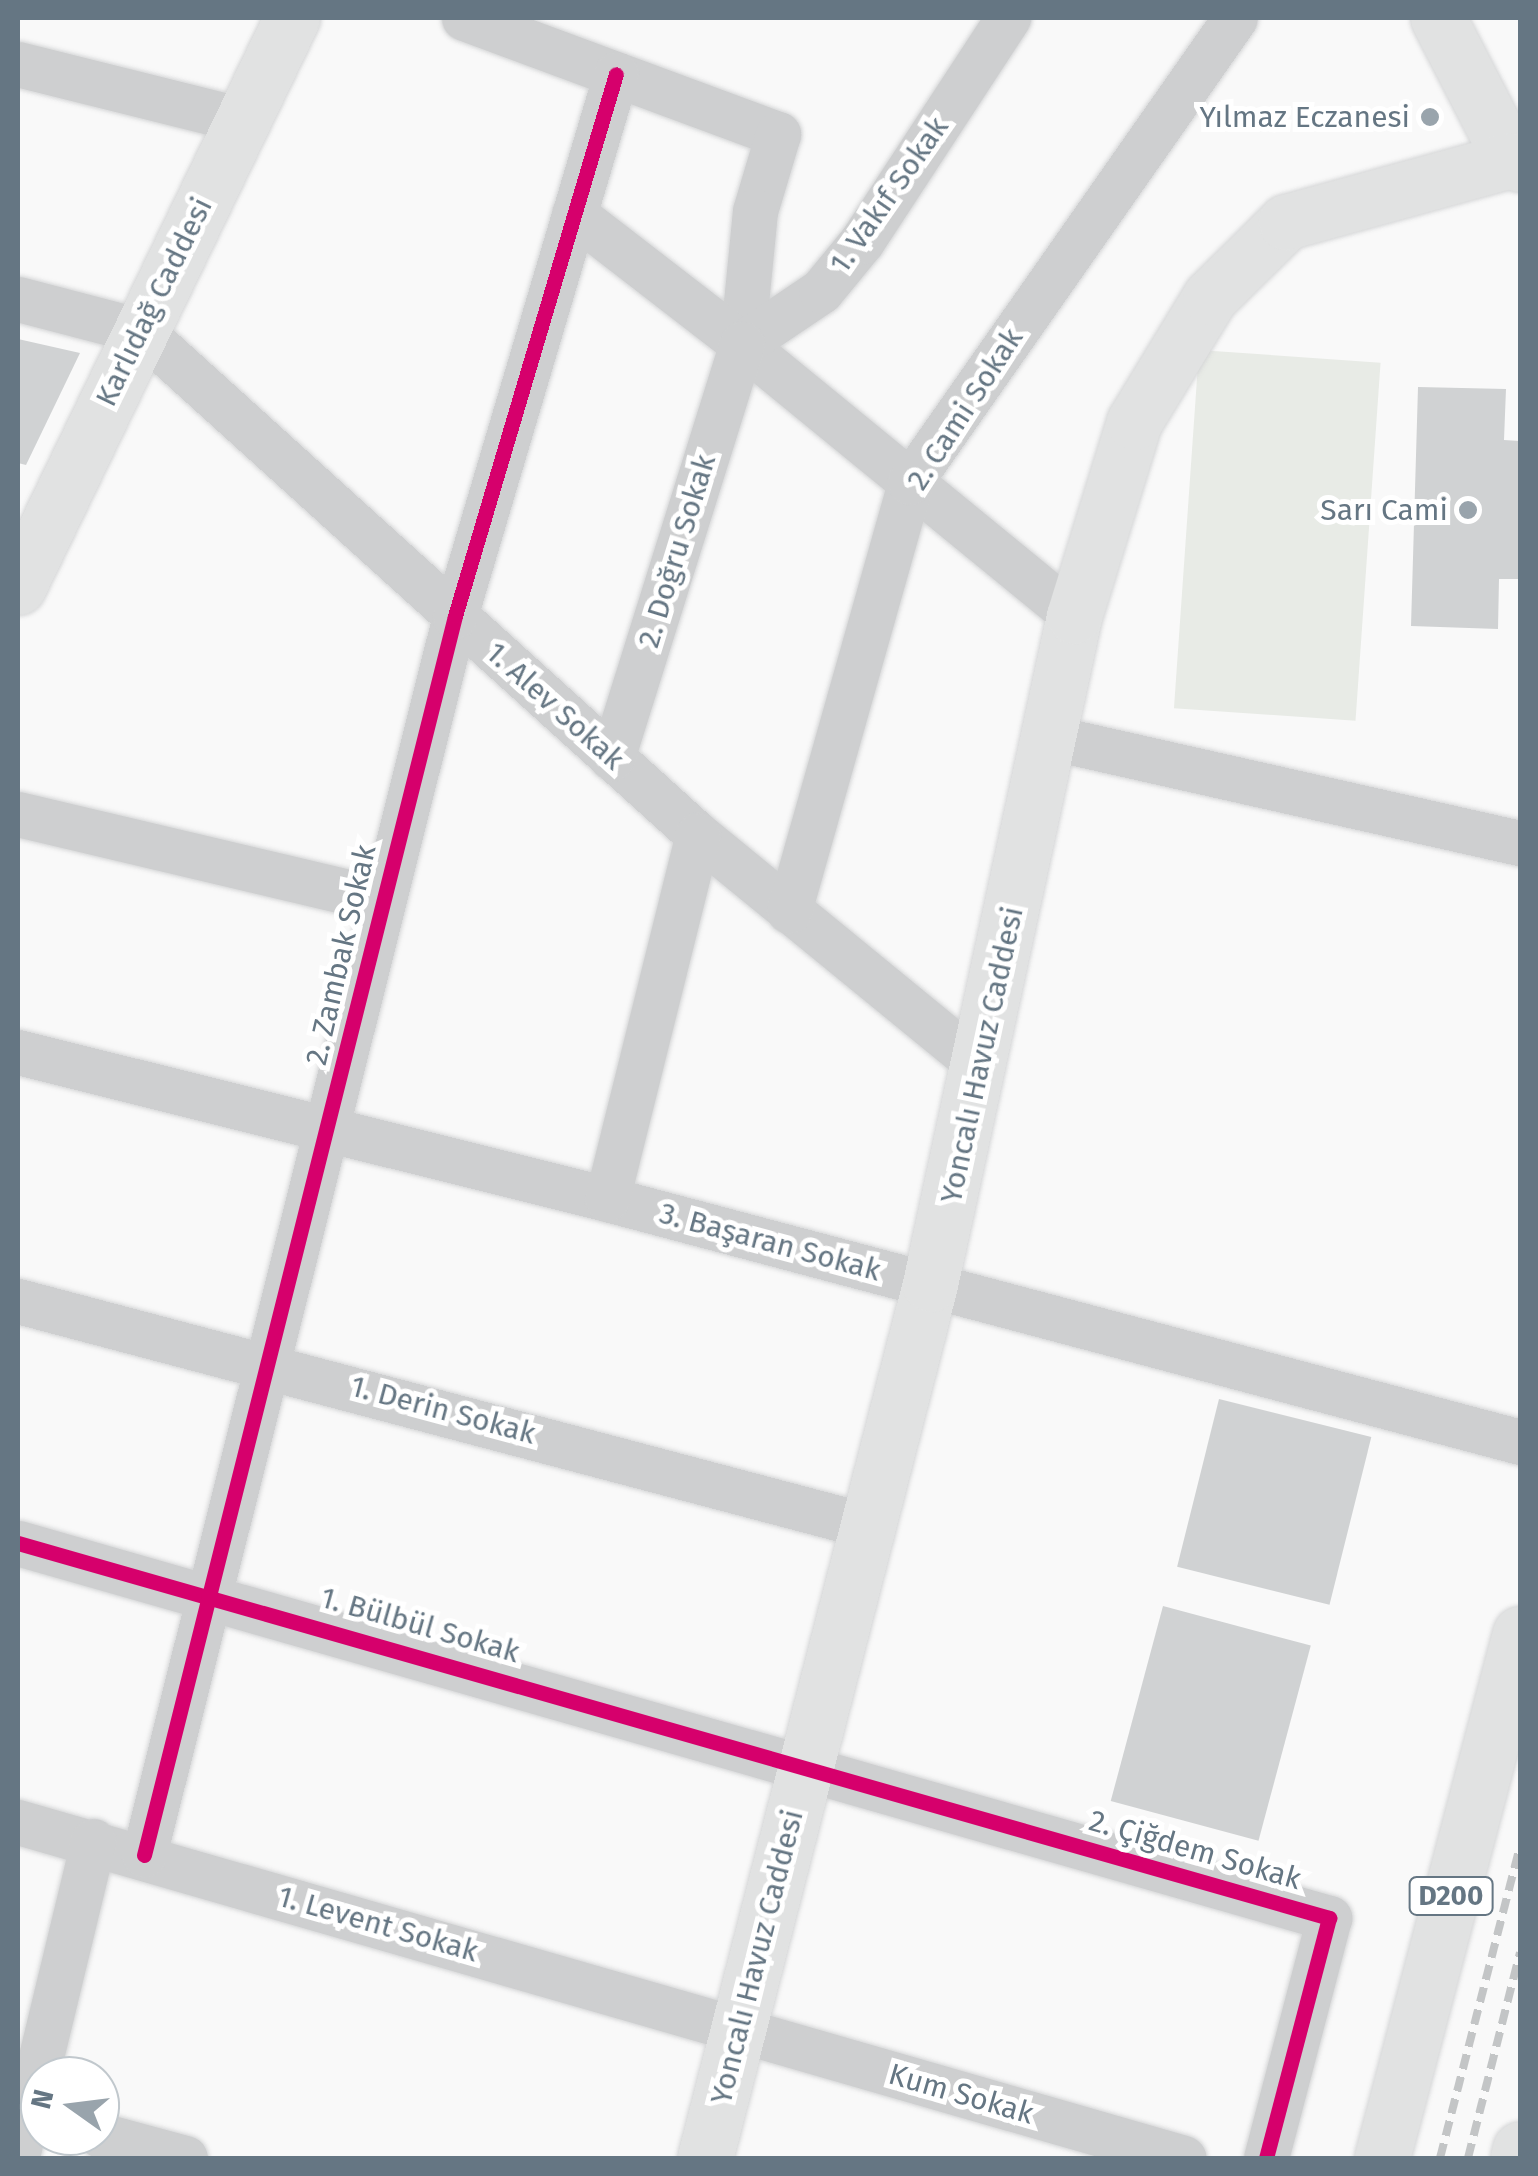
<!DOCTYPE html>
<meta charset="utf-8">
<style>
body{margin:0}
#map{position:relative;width:1538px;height:2176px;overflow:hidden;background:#f9f9f9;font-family:"Fira Sans",sans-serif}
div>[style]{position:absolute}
.green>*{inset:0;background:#e8ebe6;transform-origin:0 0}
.building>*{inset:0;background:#d0d2d3;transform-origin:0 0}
.roads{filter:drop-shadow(0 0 2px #d5d6d7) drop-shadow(0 0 2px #d5d6d7)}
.minor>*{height:45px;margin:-22.5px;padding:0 22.5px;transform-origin:22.5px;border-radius:22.5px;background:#cecfd0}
.major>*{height:55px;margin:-27.5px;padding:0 27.5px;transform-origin:27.5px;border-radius:27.5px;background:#e1e2e2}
.highway>*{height:55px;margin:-27.5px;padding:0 27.5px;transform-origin:27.5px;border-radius:27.5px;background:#e1e2e2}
.rail>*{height:8px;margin-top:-4px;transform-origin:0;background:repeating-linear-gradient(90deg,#c3c5c6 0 15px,transparent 0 23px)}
.cycleway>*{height:15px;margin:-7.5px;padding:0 7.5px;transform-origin:7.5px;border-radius:7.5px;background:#d6006c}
.dots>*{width:28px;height:28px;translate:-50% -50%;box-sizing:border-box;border:5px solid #fff;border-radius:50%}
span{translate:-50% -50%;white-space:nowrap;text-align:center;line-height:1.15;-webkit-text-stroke:10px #fff;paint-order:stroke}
.shield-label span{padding:2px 8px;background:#fff;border:2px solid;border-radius:8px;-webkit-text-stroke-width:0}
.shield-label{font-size:28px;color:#657683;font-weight:700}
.poi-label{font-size:30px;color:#657683}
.right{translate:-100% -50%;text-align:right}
.street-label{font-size:30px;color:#657683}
.frame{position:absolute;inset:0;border:20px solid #657683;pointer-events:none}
.north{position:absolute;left:20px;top:2056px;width:100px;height:100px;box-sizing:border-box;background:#fff;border:2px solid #c1c8cd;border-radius:50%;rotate:284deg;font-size:28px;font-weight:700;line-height:40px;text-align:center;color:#657683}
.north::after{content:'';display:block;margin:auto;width:35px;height:45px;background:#99a4ac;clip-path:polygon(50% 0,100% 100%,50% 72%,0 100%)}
</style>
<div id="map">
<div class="green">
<i style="left:1199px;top:350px;width:182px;height:359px;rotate:4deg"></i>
</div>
<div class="building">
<i style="clip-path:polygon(18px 339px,80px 353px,26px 465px,18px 463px)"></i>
<i style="clip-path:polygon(1418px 387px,1506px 389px,1504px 440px,1520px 441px,1520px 579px,1499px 579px,1498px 629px,1411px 626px)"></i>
<i style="left:1219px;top:1399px;width:157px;height:173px;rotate:14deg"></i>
<i style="left:1163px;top:1606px;width:153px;height:202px;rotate:15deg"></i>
</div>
<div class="roads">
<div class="minor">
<i style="left:464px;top:18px;width:335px;rotate:20.3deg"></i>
<i style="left:778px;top:134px;width:80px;rotate:106.6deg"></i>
<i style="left:755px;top:211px;width:134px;rotate:95.6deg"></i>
<i style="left:742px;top:344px;width:429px;rotate:39.3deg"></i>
<i style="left:18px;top:64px;width:231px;rotate:14deg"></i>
<i style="left:574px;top:214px;width:212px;rotate:37.7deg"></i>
<i style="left:18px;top:299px;width:127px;rotate:14.6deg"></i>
<i style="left:141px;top:331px;width:751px;rotate:42.14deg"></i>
<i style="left:698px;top:835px;width:366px;rotate:39.3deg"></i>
<i style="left:742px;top:344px;width:95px;rotate:-33.9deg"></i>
<i style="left:821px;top:291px;width:65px;rotate:-50.6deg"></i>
<i style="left:862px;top:241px;width:267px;rotate:-56.8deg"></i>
<i style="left:1049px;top:737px;width:483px;rotate:12.7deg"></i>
<i style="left:612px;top:758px;width:434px;rotate:-72.6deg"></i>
<i style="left:18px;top:814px;width:373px;rotate:13.3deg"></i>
<i style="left:789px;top:911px;width:446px;rotate:-74.2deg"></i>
<i style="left:910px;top:482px;width:566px;rotate:-54.99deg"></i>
<i style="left:18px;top:1052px;width:607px;rotate:14.01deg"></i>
<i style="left:607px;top:1199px;width:945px;rotate:14.9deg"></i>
<i style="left:607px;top:1199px;width:375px;rotate:-76deg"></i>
<i style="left:18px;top:1301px;width:879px;rotate:14.83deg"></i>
<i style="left:18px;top:1543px;width:1364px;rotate:15.96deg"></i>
<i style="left:1329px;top:1918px;width:248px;rotate:104.7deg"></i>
<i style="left:18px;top:1822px;width:1213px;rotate:16.08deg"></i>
<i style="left:144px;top:1855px;width:1277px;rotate:-75.91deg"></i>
<i style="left:455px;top:616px;width:565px;rotate:-73.46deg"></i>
<i style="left:100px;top:2135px;width:88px;rotate:15.1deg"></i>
<i style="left:18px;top:2152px;width:320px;rotate:-76.4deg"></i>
</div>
<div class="major">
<i style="left:1438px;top:18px;width:160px;rotate:62.8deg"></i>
<i style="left:1511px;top:160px;width:10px;rotate:24deg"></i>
<i style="left:18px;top:587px;width:632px;rotate:-64.29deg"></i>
<i style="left:705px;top:2158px;width:902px;rotate:-75.56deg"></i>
<i style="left:930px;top:1284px;width:683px;rotate:-77.83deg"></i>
<i style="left:1074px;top:616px;width:203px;rotate:-72.8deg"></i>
<i style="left:1134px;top:422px;width:146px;rotate:-58.7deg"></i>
<i style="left:1210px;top:297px;width:107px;rotate:-44.6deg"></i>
<i style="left:1286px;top:222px;width:233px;rotate:-15.4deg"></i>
</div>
<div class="highway">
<i style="left:1382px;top:2158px;width:542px;rotate:-75.25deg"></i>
<i style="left:1518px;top:2158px;width:9px;rotate:-77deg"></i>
</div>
</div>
<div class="rail">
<i style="left:1440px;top:2158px;width:322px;rotate:-75.6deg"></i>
<i style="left:1468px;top:2158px;width:212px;rotate:-75.8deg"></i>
</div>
<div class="cycleway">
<i style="left:18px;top:1543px;width:1364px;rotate:15.96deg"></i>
<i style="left:1329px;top:1918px;width:248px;rotate:104.7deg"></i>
<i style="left:144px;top:1855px;width:1277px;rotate:-75.91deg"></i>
<i style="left:455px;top:616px;width:565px;rotate:-73.46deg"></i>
</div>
<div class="dots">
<i style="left:1430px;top:117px;background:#99a4ac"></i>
<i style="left:1468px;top:510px;background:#99a4ac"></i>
</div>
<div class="shield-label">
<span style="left:1451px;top:1896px">D200</span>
</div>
<div class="poi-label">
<span class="right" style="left:1410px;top:117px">Yılmaz Eczanesi</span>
<span class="right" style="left:1448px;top:510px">Sarı Cami</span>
</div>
<div class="street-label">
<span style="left:889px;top:195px;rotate:-55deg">1. Vakıf Sokak</span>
<span style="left:154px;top:302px;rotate:-64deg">Karlıdağ Caddesi</span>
<span style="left:965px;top:409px;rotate:-57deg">2. Cami Sokak</span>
<span style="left:677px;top:551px;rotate:-73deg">2. Doğru Sokak</span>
<span style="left:555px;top:706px;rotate:42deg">1. Alev Sokak</span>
<span style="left:341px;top:955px;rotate:-77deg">2. Zambak Sokak</span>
<span style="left:982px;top:1055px;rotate:-78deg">Yoncalı Havuz Caddesi</span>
<span style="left:770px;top:1242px;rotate:15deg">3. Başaran Sokak</span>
<span style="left:443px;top:1410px;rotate:15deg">1. Derin Sokak</span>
<span style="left:420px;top:1625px;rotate:16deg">1. Bülbül Sokak</span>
<span style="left:1195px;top:1850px;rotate:16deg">2. Çiğdem Sokak</span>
<span style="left:378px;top:1924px;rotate:16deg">1. Levent Sokak</span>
<span style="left:757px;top:1957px;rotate:-76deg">Yoncalı Havuz Caddesi</span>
<span style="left:961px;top:2094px;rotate:16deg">Kum Sokak</span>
</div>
<div class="frame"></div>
<div class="north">N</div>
</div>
